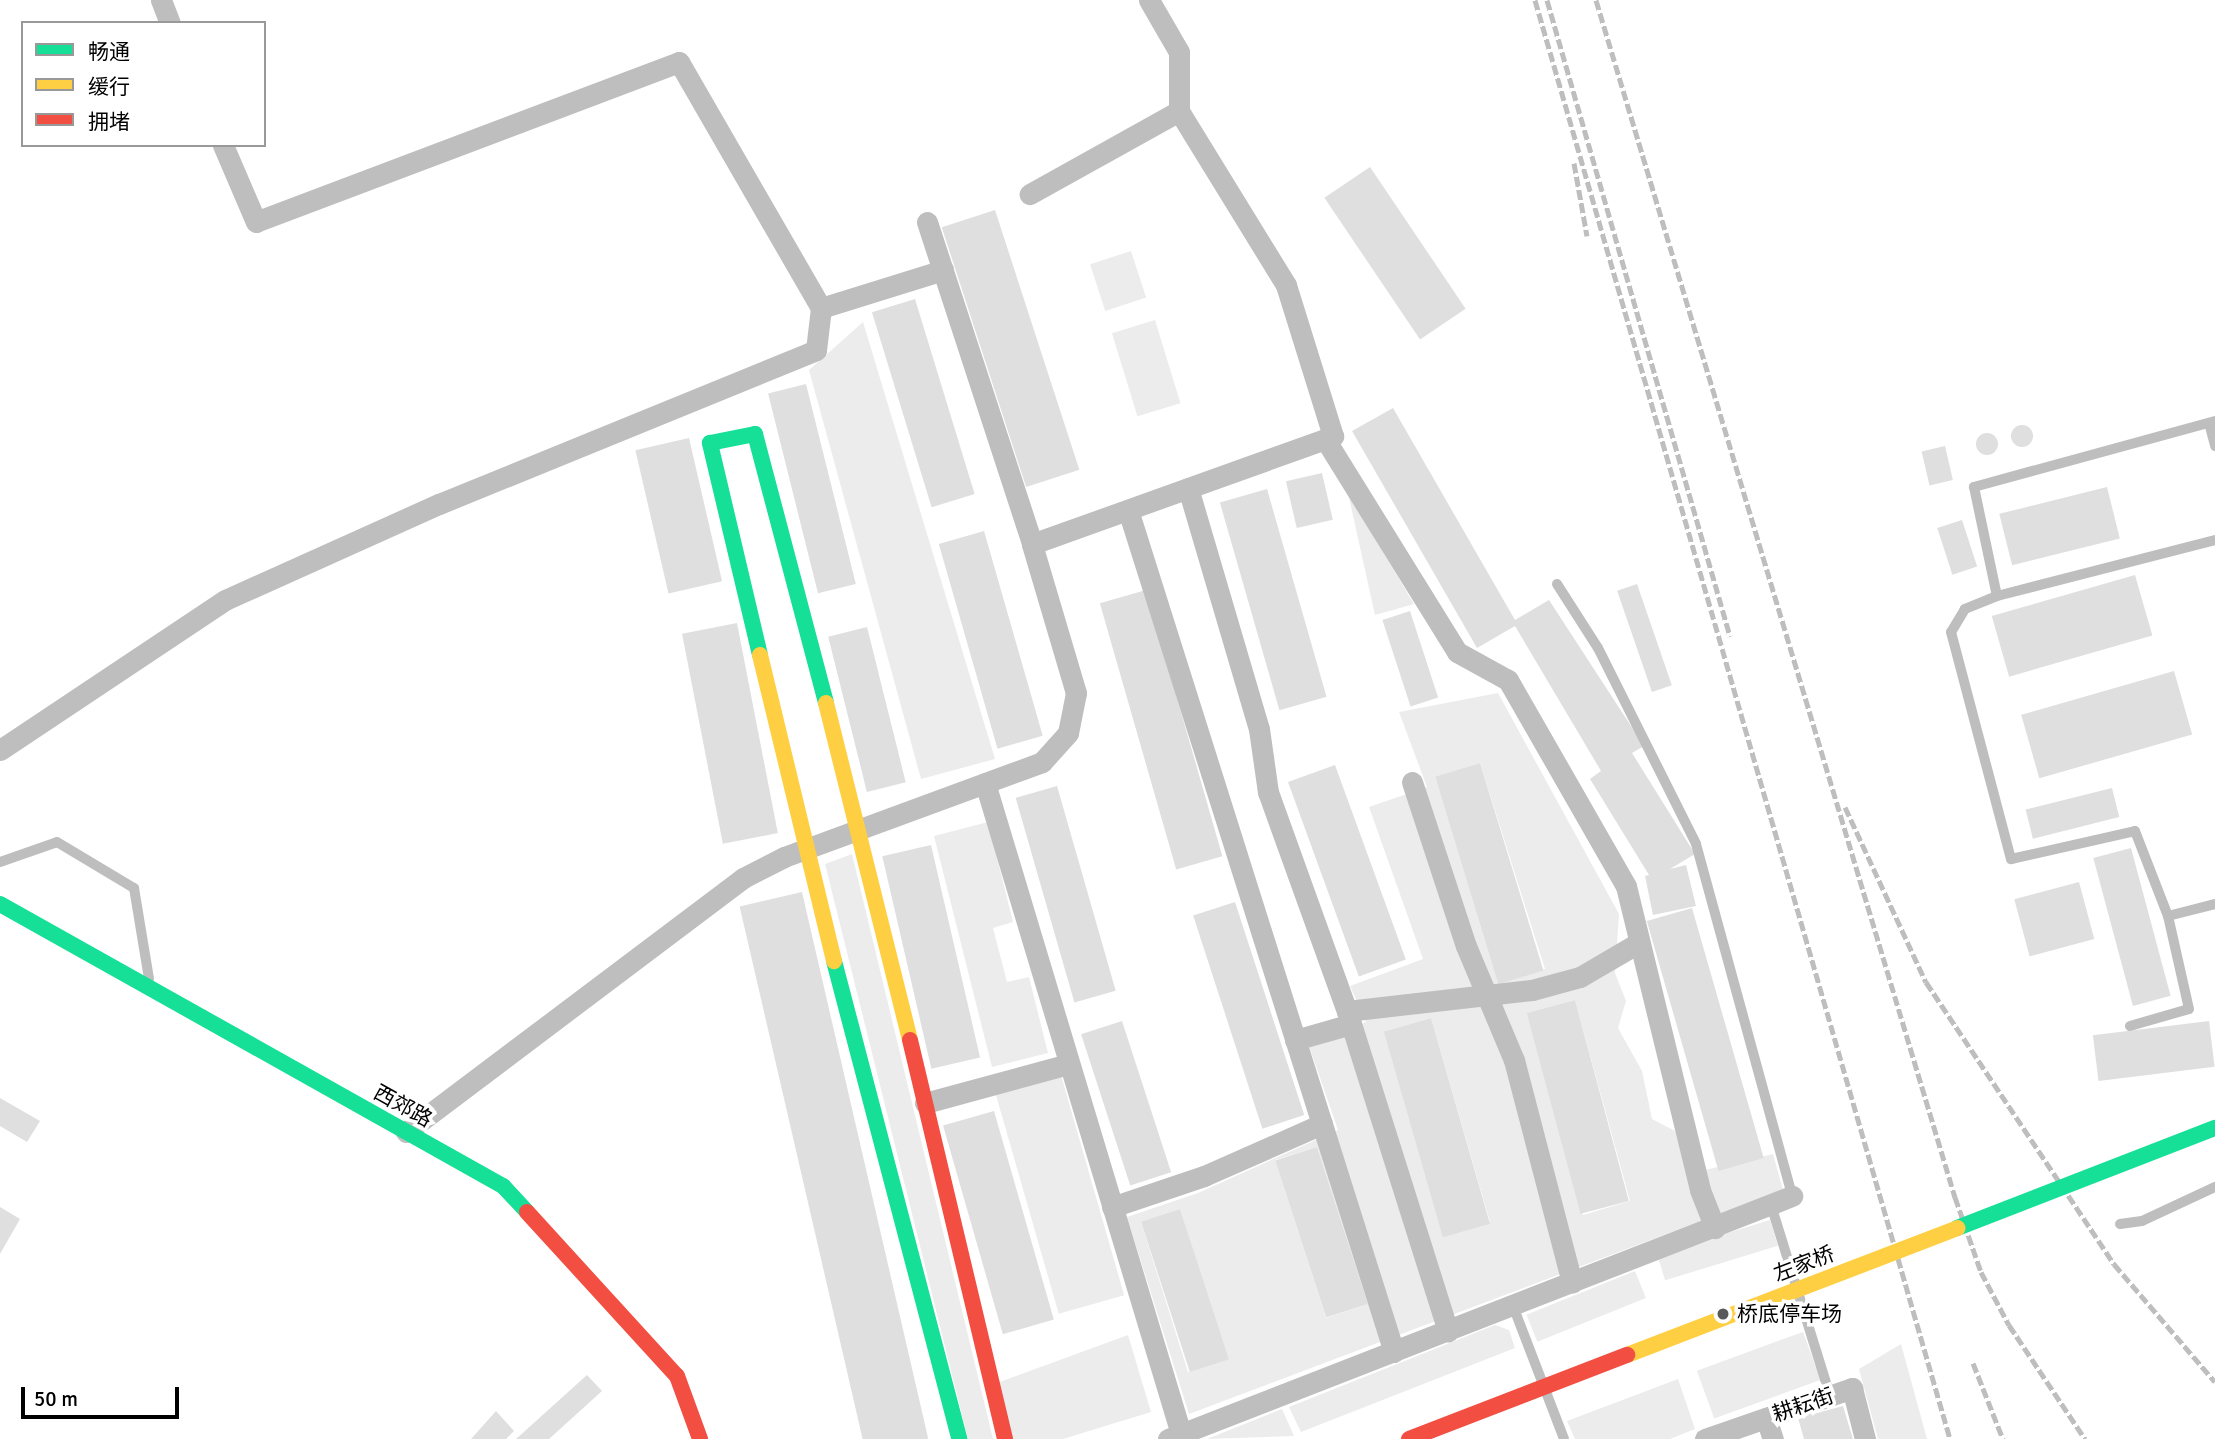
<!DOCTYPE html>
<meta charset="utf-8">
<style>
body{margin:0}
#map{position:relative;width:2215px;height:1439px;overflow:hidden;background:#fff;font-family:Signika,"Noto Sans SC",sans-serif}
div>[style]{position:absolute}
.green>*{inset:0;background:#ececec;transform-origin:0 0}
.building>*{inset:0;background:#dfdfdf;transform-origin:0 0}
.round{border-radius:50%}
.lane>*{height:10px;margin:-5px;padding:0 5px;transform-origin:5px;border-radius:5px;background:#bebebe}
.street>*{height:21px;margin:-10.5px;padding:0 10.5px;transform-origin:10.5px;border-radius:10.5px;background:#bebebe}
.fast>*{height:16px;margin:-8px;padding:0 8px;transform-origin:8px;border-radius:8px;background:#16e098}
.slow>*{height:16px;margin:-8px;padding:0 8px;transform-origin:8px;border-radius:8px;background:#ffcf43}
.jam>*{height:16px;margin:-8px;padding:0 8px;transform-origin:8px;border-radius:8px;background:#f24e42}
.rail>*{height:5px;margin-top:-2.5px;transform-origin:0;background:repeating-linear-gradient(90deg,#bebebe 0 10px,transparent 0 13.5px)}
.fast-bridge>*{height:16px;margin:-8px;padding:0 8px;transform-origin:8px;border-radius:8px;background:#16e098}
.slow-bridge>*{height:16px;margin:-8px;padding:0 8px;transform-origin:8px;border-radius:8px;background:#ffcf43}
.jam-bridge>*{height:16px;margin:-8px;padding:0 8px;transform-origin:8px;border-radius:8px;background:#f24e42}
.dots>*{width:19px;height:19px;translate:-50% -50%;box-sizing:border-box;border:4px solid #fff;border-radius:50%}
span{translate:-50% -50%;white-space:nowrap;text-align:center;line-height:1.15;-webkit-text-stroke:7px #fff;paint-order:stroke}
.street-label{font-size:21px;color:#000}
.poi-label{font-size:21px;color:#000}
.left{translate:0 -50%;text-align:left}
.legend{position:absolute;left:21px;top:21px;width:245px;height:126px;box-sizing:border-box;background:#fff;border:2px solid #999;margin:0;padding:9px 12px;list-style:none;font-size:21px;color:#000}
.legend li{display:flex;align-items:center;gap:14px;height:35px}
.legend b{width:35px;border:2px solid #999}
.scale{position:absolute;left:21px;top:1387px;width:158px;height:32px;box-sizing:border-box;border:4px solid #000;border-top:0;padding-left:9px;font-size:21px;line-height:24px;white-space:nowrap;color:#000;-webkit-text-stroke:5px #fff;paint-order:stroke}
</style>
<div id="map">
<div class="green">
<i style="left:1131px;top:251px;width:49px;height:43px;rotate:72deg"></i>
<i style="left:1155px;top:320px;width:87px;height:45px;rotate:73deg"></i>
<i style="clip-path:polygon(863px 322px,995px 759px,921px 779px,809px 370px)"></i>
<i style="clip-path:polygon(1348px 493px,1414px 604px,1375px 615px)"></i>
<i style="clip-path:polygon(evenodd,1498px 693px,1619px 914px,1615px 973px,1626px 1001px,1618px 1028px,1642px 1071px,1652px 1119px,1675px 1131px,1692px 1173px,1773px 1154px,1783px 1190px,1189px 1414px,1127px 1217px,1198px 1193px,1338px 1130px,1309px 1046px,1366px 1022px,1350px 986px,1423px 959px,1369px 807px,1427px 787px,1399px 712px,1498px 693px,1480px 763px,1545px 969px,1499px 983px,1435px 777px,1480px 763px,1498px 693px,1575px 1000px,1630px 1201px,1583px 1215px,1527px 1013px,1575px 1000px,1498px 693px,1431px 1018px,1490px 1222px,1444px 1236px,1385px 1031px,1431px 1018px,1498px 693px,1317px 1147px,1368px 1304px,1326px 1318px,1275px 1160px,1317px 1147px,1498px 693px,1180px 1209px,1227px 1359px,1188px 1372px,1141px 1222px,1180px 1209px)"></i>
<i style="clip-path:polygon(988px 822px,1013px 922px,993px 928px,1007px 982px,1029px 977px,1048px 1053px,992px 1067px,934px 836px)"></i>
<i style="clip-path:polygon(852px 854px,993px 1439px,968px 1439px,825px 864px)"></i>
<i style="left:1061px;top:1075px;width:229px;height:68px;rotate:74deg"></i>
<i style="left:1770px;top:1220px;width:27px;height:118px;rotate:73deg"></i>
<i style="left:1635px;top:1271px;width:29px;height:117px;rotate:68deg"></i>
<i style="clip-path:polygon(1495px 1325px,1509px 1330px,1515px 1348px,1301px 1432px,1289px 1407px)"></i>
<i style="left:1803px;top:1332px;width:51px;height:113px;rotate:70deg"></i>
<i style="clip-path:polygon(1128px 1335px,1151px 1412px,1063px 1439px,1012px 1439px,997px 1383px)"></i>
<i style="clip-path:polygon(1901px 1344px,1927px 1439px,1878px 1439px,1859px 1369px)"></i>
<i style="clip-path:polygon(1678px 1379px,1695px 1429px,1670px 1439px,1575px 1439px,1567px 1421px)"></i>
<i style="clip-path:polygon(1282px 1409px,1294px 1436px,1207px 1439px)"></i>
</div>
<div class="building">
<i style="left:1370px;top:167px;width:171px;height:55px;rotate:56deg"></i>
<i style="left:995px;top:210px;width:273px;height:56px;rotate:72deg"></i>
<i style="left:915px;top:299px;width:204px;height:45px;rotate:73deg"></i>
<i style="left:806px;top:384px;width:206px;height:39px;rotate:76deg"></i>
<i style="clip-path:polygon(1393px 408px,1515px 620px,1549px 600px,1644px 746px,1632px 753px,1695px 854px,1670px 869px,1686px 865px,1696px 906px,1653px 915px,1645px 876px,1649px 875px,1590px 779px,1601px 771px,1515px 626px,1477px 648px,1352px 431px)"></i>
<i class="round" style="left:2011px;top:425px;width:22px;height:22px"></i>
<i class="round" style="left:1976px;top:433px;width:22px;height:22px"></i>
<i style="left:689px;top:438px;width:147px;height:55px;rotate:77deg"></i>
<i style="left:1945px;top:446px;width:35px;height:24px;rotate:77deg"></i>
<i style="left:1322px;top:473px;width:48px;height:37px;rotate:77deg"></i>
<i style="left:2107px;top:487px;width:53px;height:111px;rotate:76deg"></i>
<i style="left:1267px;top:489px;width:216px;height:49px;rotate:74deg"></i>
<i style="left:1962px;top:520px;width:49px;height:26px;rotate:72deg"></i>
<i style="left:984px;top:531px;width:213px;height:47px;rotate:74deg"></i>
<i style="left:2135px;top:575px;width:63px;height:149px;rotate:74deg"></i>
<i style="left:1637px;top:584px;width:107px;height:21px;rotate:71deg"></i>
<i style="left:1146px;top:590px;width:277px;height:48px;rotate:74deg"></i>
<i style="left:1410px;top:611px;width:91px;height:29px;rotate:72deg"></i>
<i style="left:737px;top:623px;width:214px;height:56px;rotate:79deg"></i>
<i style="left:867px;top:627px;width:160px;height:40px;rotate:76deg"></i>
<i style="left:2174px;top:671px;width:66px;height:159px;rotate:74deg"></i>
<i style="left:1480px;top:763px;width:217px;height:47px;rotate:73deg"></i>
<i style="left:1335px;top:765px;width:207px;height:50px;rotate:70deg"></i>
<i style="left:1057px;top:786px;width:213px;height:43px;rotate:74deg"></i>
<i style="left:2112px;top:788px;width:30px;height:89px;rotate:76deg"></i>
<i style="left:931px;top:845px;width:218px;height:50px;rotate:77deg"></i>
<i style="left:2131px;top:848px;width:153px;height:39px;rotate:75deg"></i>
<i style="left:2079px;top:882px;width:59px;height:67px;rotate:75deg"></i>
<i style="left:802px;top:892px;width:561px;height:64px;rotate:77deg"></i>
<i style="left:1235px;top:902px;width:224px;height:44px;rotate:72deg"></i>
<i style="left:1692px;top:908px;width:260px;height:47px;rotate:74deg"></i>
<i style="left:1575px;top:1000px;width:208px;height:50px;rotate:75deg"></i>
<i style="left:1431px;top:1018px;width:214px;height:49px;rotate:74deg"></i>
<i style="left:1122px;top:1021px;width:159px;height:43px;rotate:72deg"></i>
<i style="left:2209px;top:1021px;width:46px;height:117px;rotate:83deg"></i>
<i style="clip-path:polygon(0 1098px,40px 1121px,27px 1142px,0 1126px)"></i>
<i style="left:994px;top:1111px;width:217px;height:53px;rotate:74deg"></i>
<i style="left:1317px;top:1147px;width:165px;height:44px;rotate:72deg"></i>
<i style="clip-path:polygon(0 1207px,20px 1219px,0 1254px)"></i>
<i style="left:1180px;top:1209px;width:158px;height:41px;rotate:72deg"></i>
<i style="clip-path:polygon(587px 1375px,602px 1391px,549px 1439px,516px 1439px)"></i>
<i style="clip-path:polygon(1843px 1406px,1853px 1439px,1804px 1439px,1798px 1418px)"></i>
<i style="clip-path:polygon(496px 1411px,514px 1431px,506px 1439px,471px 1439px)"></i>
</div>
<div class="lane">
<i style="left:2215px;top:421px;width:250px;rotate:164.7deg"></i>
<i style="left:1974px;top:487px;width:111px;rotate:78.1deg"></i>
<i style="left:1997px;top:596px;width:225px;rotate:-14.4deg"></i>
<i style="left:2209px;top:423px;width:24px;rotate:75deg"></i>
<i style="left:1557px;top:584px;width:76px;rotate:57.4deg"></i>
<i style="left:1598px;top:648px;width:219px;rotate:63.4deg"></i>
<i style="left:1696px;top:844px;width:365px;rotate:74.7deg"></i>
<i style="left:1997px;top:596px;width:35px;rotate:158deg"></i>
<i style="left:1965px;top:609px;width:27px;rotate:121deg"></i>
<i style="left:1951px;top:632px;width:235px;rotate:75.2deg"></i>
<i style="left:2011px;top:859px;width:127px;rotate:-12.7deg"></i>
<i style="left:2135px;top:831px;width:91px;rotate:68.8deg"></i>
<i style="left:2168px;top:916px;width:49px;rotate:-14.3deg"></i>
<i style="left:0;top:862px;width:60px;rotate:-19.3deg"></i>
<i style="left:57px;top:842px;width:90px;rotate:30.9deg"></i>
<i style="left:134px;top:888px;width:92px;rotate:80.6deg"></i>
<i style="left:2130px;top:1026px;width:61px;rotate:-16.1deg"></i>
<i style="left:2189px;top:1009px;width:95px;rotate:-102.7deg"></i>
<i style="left:1771px;top:1205px;width:200px;rotate:72.8deg"></i>
<i style="left:2120px;top:1224px;width:22px;rotate:-8deg"></i>
<i style="left:2142px;top:1221px;width:81px;rotate:-25deg"></i>
<i style="left:1513px;top:1306px;width:142px;rotate:69deg"></i>
</div>
<div class="street">
<i style="left:161px;top:0;width:25px;rotate:69deg"></i>
<i style="left:1149px;top:0;width:60px;rotate:60deg"></i>
<i style="left:1179px;top:52px;width:59px;rotate:90deg"></i>
<i style="left:927px;top:222px;width:339px;rotate:71.9deg"></i>
<i style="left:821px;top:308px;width:128px;rotate:-17.3deg"></i>
<i style="left:1325px;top:439px;width:251px;rotate:58.2deg"></i>
<i style="left:1457px;top:652px;width:58px;rotate:28.8deg"></i>
<i style="left:1508px;top:680px;width:237px;rotate:60.2deg"></i>
<i style="left:1626px;top:886px;width:313px;rotate:76.3deg"></i>
<i style="left:1700px;top:1190px;width:41px;rotate:68.5deg"></i>
<i style="left:1188px;top:488px;width:251px;rotate:73.6deg"></i>
<i style="left:1259px;top:729px;width:64px;rotate:81.9deg"></i>
<i style="left:1268px;top:792px;width:233px;rotate:70.2deg"></i>
<i style="left:1347px;top:1011px;width:336px;rotate:72.5deg"></i>
<i style="left:1128px;top:510px;width:883px;rotate:72.47deg"></i>
<i style="left:0;top:750px;width:270px;rotate:-33.7deg"></i>
<i style="left:225px;top:600px;width:235px;rotate:-24.2deg"></i>
<i style="left:439px;top:504px;width:407px;rotate:-22.2deg"></i>
<i style="left:816px;top:350px;width:42px;rotate:-83.2deg"></i>
<i style="left:821px;top:308px;width:284px;rotate:-120deg"></i>
<i style="left:679px;top:62px;width:452px;rotate:159.3deg"></i>
<i style="left:256px;top:222px;width:84px;rotate:-113.2deg"></i>
<i style="left:1412px;top:782px;width:173px;rotate:71.8deg"></i>
<i style="left:1466px;top:946px;width:124px;rotate:67.2deg"></i>
<i style="left:1514px;top:1060px;width:230px;rotate:75.4deg"></i>
<i style="left:985px;top:783px;width:680px;rotate:73.24deg"></i>
<i style="left:1347px;top:1011px;width:186px;rotate:-6.5deg"></i>
<i style="left:1532px;top:990px;width:50px;rotate:-15.2deg"></i>
<i style="left:1580px;top:977px;width:69px;rotate:-30.3deg"></i>
<i style="left:1295px;top:1040px;width:58px;rotate:-15.9deg"></i>
<i style="left:925px;top:1103px;width:149px;rotate:-15.2deg"></i>
<i style="left:406px;top:1132px;width:422px;rotate:-37deg"></i>
<i style="left:743px;top:878px;width:46px;rotate:-27.1deg"></i>
<i style="left:784px;top:857px;width:275px;rotate:-20.2deg"></i>
<i style="left:1042px;top:762px;width:39px;rotate:-48deg"></i>
<i style="left:1068px;top:733px;width:41px;rotate:-78.7deg"></i>
<i style="left:1076px;top:693px;width:155px;rotate:-106.5deg"></i>
<i style="left:1032px;top:544px;width:320px;rotate:-19.7deg"></i>
<i style="left:1333px;top:436px;width:158px;rotate:-107.3deg"></i>
<i style="left:1286px;top:285px;width:204px;rotate:-121.6deg"></i>
<i style="left:1179px;top:111px;width:171px;rotate:150.9deg"></i>
<i style="left:1112px;top:1207px;width:97px;rotate:-18.6deg"></i>
<i style="left:1204px;top:1176px;width:129px;rotate:-23.8deg"></i>
<i style="left:1766px;top:1418px;width:22px;rotate:72deg"></i>
<i style="left:1168px;top:1439px;width:670px;rotate:-21.28deg"></i>
<i style="left:1705px;top:1439px;width:156px;rotate:-19.1deg"></i>
<i style="left:1852px;top:1388px;width:53px;rotate:75.7deg"></i>
</div>
<div class="fast">
<i style="left:760px;top:655px;width:218px;rotate:-103.3deg"></i>
<i style="left:710px;top:443px;width:46px;rotate:-11.3deg"></i>
<i style="left:755px;top:434px;width:278px;rotate:75.2deg"></i>
<i style="left:0;top:904px;width:577px;rotate:29.28deg"></i>
<i style="left:503px;top:1186px;width:35px;rotate:47deg"></i>
<i style="left:834px;top:961px;width:494px;rotate:75.3deg"></i>
</div>
<div class="slow">
<i style="left:760px;top:655px;width:315px;rotate:76.4deg"></i>
<i style="left:826px;top:703px;width:347px;rotate:76deg"></i>
</div>
<div class="jam">
<i style="left:910px;top:1040px;width:410px;rotate:76.6deg"></i>
<i style="left:527px;top:1212px;width:222px;rotate:47.6deg"></i>
<i style="left:677px;top:1376px;width:67px;rotate:69.9deg"></i>
</div>
<div class="rail">
<i style="left:1535px;top:0;width:1498px;rotate:73.91deg"></i>
<i style="left:1547px;top:0;width:662px;rotate:73.95deg"></i>
<i style="left:1596px;top:0;width:1250px;rotate:73.31deg"></i>
<i style="left:1955px;top:1197px;width:79px;rotate:70.9deg"></i>
<i style="left:1981px;top:1272px;width:60px;rotate:62.2deg"></i>
<i style="left:2009px;top:1325px;width:137px;rotate:56.3deg"></i>
<i style="left:1574px;top:163px;width:74px;rotate:79.9deg"></i>
<i style="left:1845px;top:807px;width:193px;rotate:65.2deg"></i>
<i style="left:1926px;top:982px;width:339px;rotate:56.3deg"></i>
<i style="left:2114px;top:1264px;width:155px;rotate:49.4deg"></i>
<i style="left:1973px;top:1363px;width:82px;rotate:68.5deg"></i>
</div>
<div class="fast-bridge">
<i style="left:1957px;top:1228px;width:277px;rotate:-21.2deg"></i>
</div>
<div class="slow-bridge">
<i style="left:1627px;top:1355px;width:354px;rotate:-21deg"></i>
</div>
<div class="jam-bridge">
<i style="left:1409px;top:1439px;width:234px;rotate:-21.1deg"></i>
</div>
<div class="dots">
<i style="left:1723px;top:1314px;background:#595959"></i>
</div>
<div class="street-label">
<span style="left:403px;top:1106px;rotate:29deg">西郊路</span>
<span style="left:1804px;top:1264px;rotate:-21deg">左家桥</span>
<span style="left:1803px;top:1405px;rotate:-19deg">耕耘街</span>
</div>
<div class="poi-label">
<span class="left" style="left:1737px;top:1314px">桥底停车场</span>
</div>
<ul class="legend">
<li><b style="height:9px;background:#16e098"></b>畅通</li>
<li><b style="height:9px;background:#ffcf43"></b>缓行</li>
<li><b style="height:9px;background:#f24e42"></b>拥堵</li>
</ul>
<div class="scale">50 m</div>
</div>
